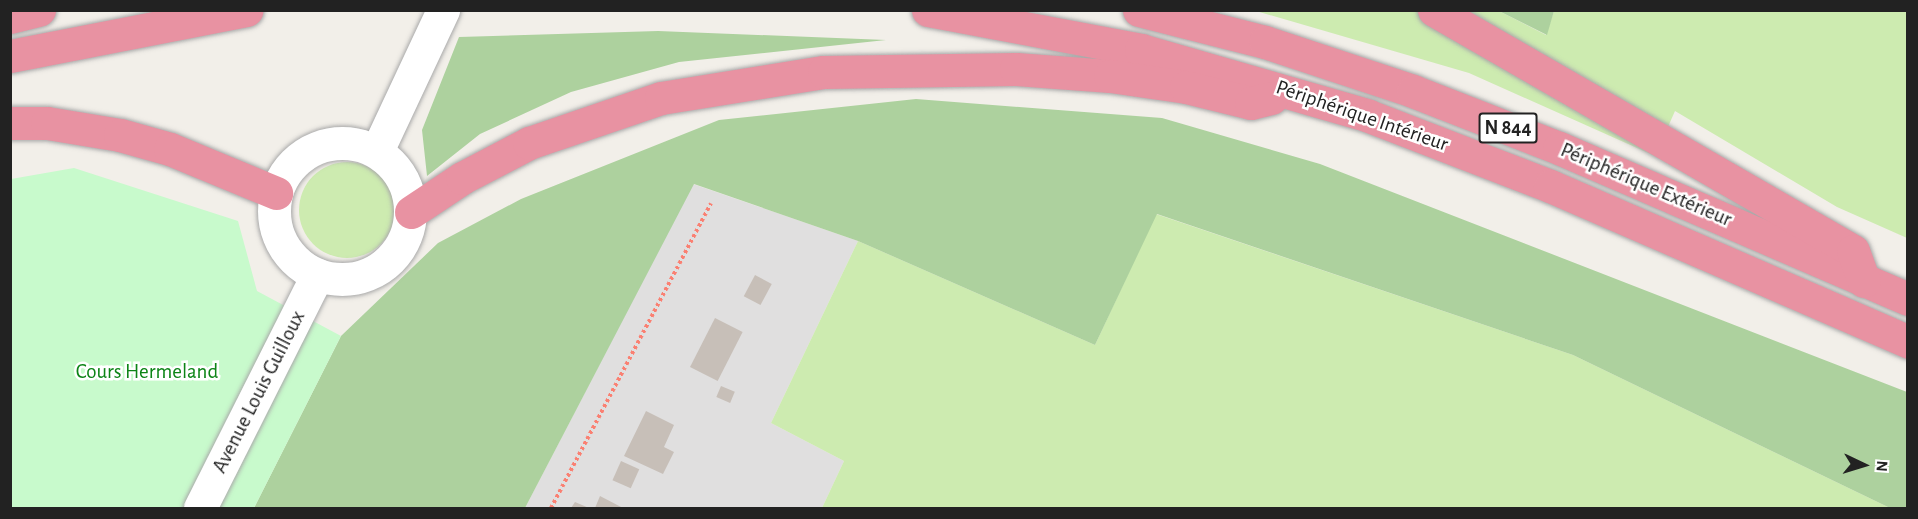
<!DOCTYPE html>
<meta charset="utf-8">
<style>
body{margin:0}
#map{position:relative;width:1918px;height:519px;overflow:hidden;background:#f2efe9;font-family:"Alegreya Sans",sans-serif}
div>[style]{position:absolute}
.residential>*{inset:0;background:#e0dfdf}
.grass>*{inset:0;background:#cdebb0}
.round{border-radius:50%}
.forest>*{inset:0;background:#add19e}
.park>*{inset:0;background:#c8facc}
.building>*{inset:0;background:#c7bfb8;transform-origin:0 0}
.path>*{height:4px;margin-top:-2px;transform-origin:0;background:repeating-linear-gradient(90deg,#fa8072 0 3px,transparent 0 6px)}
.roads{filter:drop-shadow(0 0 2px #a9a9a9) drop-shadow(0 0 2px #a9a9a9)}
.minor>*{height:33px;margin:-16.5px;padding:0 16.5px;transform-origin:16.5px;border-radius:16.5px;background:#fff}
.minor>.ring{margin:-16.5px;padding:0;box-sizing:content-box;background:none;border:33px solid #fff;border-radius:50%}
.highway>*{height:33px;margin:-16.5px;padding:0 16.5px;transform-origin:16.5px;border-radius:16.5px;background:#e892a2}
span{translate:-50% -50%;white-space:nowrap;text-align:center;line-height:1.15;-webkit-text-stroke:5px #fff;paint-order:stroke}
.shield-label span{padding:2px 4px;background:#fff;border:2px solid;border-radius:4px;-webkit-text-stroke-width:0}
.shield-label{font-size:20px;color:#222;font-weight:700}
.street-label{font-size:21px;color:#222}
.park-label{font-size:21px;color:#0c8416}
.frame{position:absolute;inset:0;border:12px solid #222;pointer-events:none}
.north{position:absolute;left:1834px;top:435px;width:60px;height:60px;-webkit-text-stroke:4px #fff;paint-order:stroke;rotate:94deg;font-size:16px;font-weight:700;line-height:24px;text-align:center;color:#222}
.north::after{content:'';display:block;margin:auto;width:21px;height:27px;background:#222;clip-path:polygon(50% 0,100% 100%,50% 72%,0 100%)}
</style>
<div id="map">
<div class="residential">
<i style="clip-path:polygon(693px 184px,858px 241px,771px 423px,844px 461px,822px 508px,525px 508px)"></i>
</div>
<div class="grass">
<i style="clip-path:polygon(1256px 11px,1499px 11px,1546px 35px,1554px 11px,1907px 11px,1907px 238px,1837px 207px,1675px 111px,1655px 156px,1469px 73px)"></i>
<i class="round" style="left:299px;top:162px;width:96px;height:96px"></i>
<i style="clip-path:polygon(1156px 214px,1573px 355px,1890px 508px,822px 508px,844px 461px,771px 423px,858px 241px,1095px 345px)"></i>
</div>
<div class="forest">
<i style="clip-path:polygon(1499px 11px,1554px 10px,1554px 11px,1547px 35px)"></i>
<i style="clip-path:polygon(658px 31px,886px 40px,679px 62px,571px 92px,480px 134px,427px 176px,422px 130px,459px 37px)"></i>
<i style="clip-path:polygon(916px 99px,1162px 118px,1320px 164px,1907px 392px,1907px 508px,1890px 508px,1573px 355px,1157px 214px,1095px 345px,858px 241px,694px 184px,525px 508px,254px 508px,341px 336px,438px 243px,521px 199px,719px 120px)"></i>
</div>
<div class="park">
<i style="clip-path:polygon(74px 168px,238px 221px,257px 291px,341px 336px,254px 508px,11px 508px,11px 179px)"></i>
</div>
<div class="building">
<i style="left:755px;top:275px;width:19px;height:24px;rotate:28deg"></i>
<i style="left:715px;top:318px;width:31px;height:55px;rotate:27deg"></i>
<i style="left:721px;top:386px;width:15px;height:12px;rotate:23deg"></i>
<i style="clip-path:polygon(646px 411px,674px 425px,664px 447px,674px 452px,663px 474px,624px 456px)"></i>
<i style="left:621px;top:461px;width:20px;height:21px;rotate:24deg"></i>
<i style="clip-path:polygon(600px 496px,623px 508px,595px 508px)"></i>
<i style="clip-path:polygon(575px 502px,589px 508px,571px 508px)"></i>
</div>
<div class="path">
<i style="left:551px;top:508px;width:344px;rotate:-62.3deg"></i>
</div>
<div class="roads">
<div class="minor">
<i class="ring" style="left:274px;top:143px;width:103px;height:103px"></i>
<i style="left:377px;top:151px;width:156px;rotate:-64.9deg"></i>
<i style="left:200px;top:508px;width:261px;rotate:-63.3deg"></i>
</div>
<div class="highway">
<i style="left:928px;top:10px;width:217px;rotate:10.6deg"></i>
<i style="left:1141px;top:50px;width:237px;rotate:16.1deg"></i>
<i style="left:1369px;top:116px;width:194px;rotate:21.1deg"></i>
<i style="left:1550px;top:186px;width:391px;rotate:23.5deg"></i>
<i style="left:1139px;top:10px;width:130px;rotate:14.3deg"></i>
<i style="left:1265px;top:42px;width:156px;rotate:18.3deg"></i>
<i style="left:1413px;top:91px;width:157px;rotate:21.3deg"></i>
<i style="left:1559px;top:148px;width:380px;rotate:23.4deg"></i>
<i style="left:1434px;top:10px;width:483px;rotate:29.9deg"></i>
<i style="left:1853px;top:251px;width:32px;rotate:70deg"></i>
<i style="left:10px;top:17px;width:30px;rotate:-14deg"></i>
<i style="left:10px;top:56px;width:241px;rotate:-11deg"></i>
<i style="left:10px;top:123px;width:37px"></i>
<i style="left:47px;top:123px;width:74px;rotate:9.3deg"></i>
<i style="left:120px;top:135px;width:52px;rotate:15.6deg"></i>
<i style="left:170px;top:149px;width:115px;rotate:22.5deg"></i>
<i style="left:411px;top:212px;width:61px;rotate:-33.7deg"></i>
<i style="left:462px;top:178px;width:76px;rotate:-27.6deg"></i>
<i style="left:529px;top:143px;width:139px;rotate:-18.8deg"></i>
<i style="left:661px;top:98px;width:165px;rotate:-9.1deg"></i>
<i style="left:824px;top:72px;width:192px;rotate:-0.9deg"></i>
<i style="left:1016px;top:69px;width:94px;rotate:4.3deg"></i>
<i style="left:1110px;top:76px;width:77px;rotate:8.2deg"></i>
<i style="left:1186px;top:87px;width:67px;rotate:13.8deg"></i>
<i style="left:1251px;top:103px;width:21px;rotate:-14deg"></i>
</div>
</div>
<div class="shield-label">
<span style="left:1508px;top:128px">N 844</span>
</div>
<div class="street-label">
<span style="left:1362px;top:116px;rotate:19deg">Périphérique Intérieur</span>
<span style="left:1646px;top:185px;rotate:23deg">Périphérique Extérieur</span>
<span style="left:259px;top:392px;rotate:-63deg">Avenue Louis Guilloux</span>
</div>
<div class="park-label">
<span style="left:147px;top:372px">Cours Hermeland</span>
</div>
<div class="frame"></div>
<div class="north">N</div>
</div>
